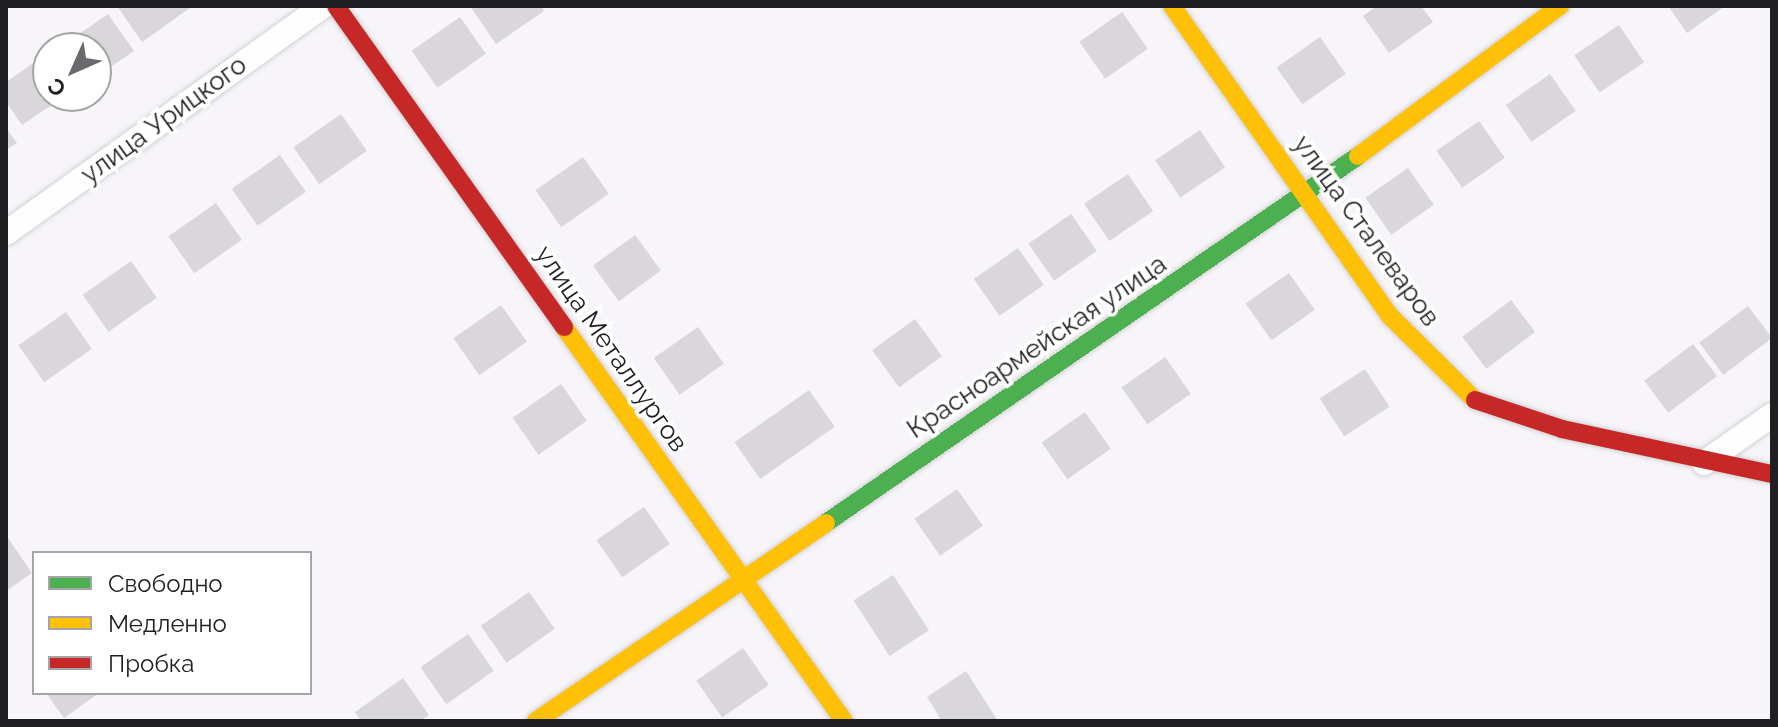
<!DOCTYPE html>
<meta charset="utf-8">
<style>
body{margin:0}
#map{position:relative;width:1778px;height:727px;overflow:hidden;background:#f7f5f9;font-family:Raleway,sans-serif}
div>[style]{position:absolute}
.building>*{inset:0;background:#dad7da;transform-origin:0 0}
.roads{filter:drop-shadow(0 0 2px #d3d1d4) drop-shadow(0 0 2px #d3d1d4)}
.street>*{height:24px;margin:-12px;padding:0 12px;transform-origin:12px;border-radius:12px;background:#fefefe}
.fast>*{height:18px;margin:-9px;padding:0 9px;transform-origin:9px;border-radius:9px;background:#4caf50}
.slow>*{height:18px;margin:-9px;padding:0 9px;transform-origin:9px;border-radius:9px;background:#ffc107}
.jam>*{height:18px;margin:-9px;padding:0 9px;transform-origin:9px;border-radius:9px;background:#c62828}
span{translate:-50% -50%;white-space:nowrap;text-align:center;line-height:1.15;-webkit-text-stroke:7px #fff;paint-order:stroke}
.street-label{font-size:26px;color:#1f1e21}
.frame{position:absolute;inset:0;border:8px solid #1f1e21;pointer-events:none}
.legend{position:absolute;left:32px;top:551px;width:280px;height:144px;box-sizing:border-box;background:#fff;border:2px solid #a5a5a6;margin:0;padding:10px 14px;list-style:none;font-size:24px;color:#1f1e21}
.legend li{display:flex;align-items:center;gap:16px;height:40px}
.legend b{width:40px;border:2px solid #a5a5a6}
.north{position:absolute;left:32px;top:32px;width:80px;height:80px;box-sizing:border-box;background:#fff;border:2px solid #a5a5a6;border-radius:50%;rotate:225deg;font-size:22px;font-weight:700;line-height:32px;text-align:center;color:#1f1e21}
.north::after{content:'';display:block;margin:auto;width:28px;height:36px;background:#6b696d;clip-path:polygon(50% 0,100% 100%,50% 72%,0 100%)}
</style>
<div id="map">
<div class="building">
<i style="clip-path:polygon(117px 6px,189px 6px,190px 8px,142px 42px)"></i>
<i style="clip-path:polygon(470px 6px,541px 6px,544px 11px,496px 44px)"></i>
<i style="clip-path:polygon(1377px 6px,1421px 6px,1433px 22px,1389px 53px,1363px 16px)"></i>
<i style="clip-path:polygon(1668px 6px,1725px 6px,1687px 33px)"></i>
<i style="left:1122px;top:12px;width:45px;height:52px;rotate:55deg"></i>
<i style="clip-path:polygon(108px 14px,134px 51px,96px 77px,96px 48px,59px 48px)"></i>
<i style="left:460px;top:17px;width:45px;height:59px;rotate:55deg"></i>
<i style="left:1619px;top:25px;width:45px;height:54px;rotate:56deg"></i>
<i style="left:1320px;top:37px;width:45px;height:53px;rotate:55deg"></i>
<i style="clip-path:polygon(45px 55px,48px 96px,65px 96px,22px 125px,6px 102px,6px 82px)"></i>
<i style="left:1550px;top:74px;width:45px;height:54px;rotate:55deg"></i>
<i style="left:341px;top:114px;width:45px;height:58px;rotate:55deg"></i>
<i style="left:1479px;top:121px;width:45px;height:52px;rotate:55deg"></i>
<i style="clip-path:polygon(6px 128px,17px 143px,6px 150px)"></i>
<i style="left:1200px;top:130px;width:45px;height:54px;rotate:56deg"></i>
<i style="left:280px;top:155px;width:45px;height:59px;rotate:55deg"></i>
<i style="left:583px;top:157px;width:45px;height:58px;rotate:55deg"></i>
<i style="left:1408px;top:168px;width:45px;height:52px;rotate:55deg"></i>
<i style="left:1128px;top:174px;width:45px;height:53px;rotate:56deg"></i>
<i style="left:216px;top:203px;width:45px;height:58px;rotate:55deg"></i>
<i style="left:1071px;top:214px;width:45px;height:52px;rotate:55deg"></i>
<i style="left:635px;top:235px;width:44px;height:52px;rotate:54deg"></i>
<i style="left:1018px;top:248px;width:45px;height:54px;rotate:55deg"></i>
<i style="left:131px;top:261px;width:45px;height:59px;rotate:55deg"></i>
<i style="left:1289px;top:273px;width:45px;height:53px;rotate:55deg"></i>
<i style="left:1511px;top:300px;width:40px;height:61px;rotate:53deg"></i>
<i style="left:501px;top:305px;width:45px;height:58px;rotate:55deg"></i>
<i style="left:1748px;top:306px;width:40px;height:61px;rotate:53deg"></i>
<i style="left:66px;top:312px;width:45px;height:58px;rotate:55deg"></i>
<i style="left:915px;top:319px;width:46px;height:53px;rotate:54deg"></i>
<i style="left:698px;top:327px;width:45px;height:54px;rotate:55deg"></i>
<i style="left:1693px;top:344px;width:40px;height:61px;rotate:53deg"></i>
<i style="left:1165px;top:357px;width:45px;height:53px;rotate:55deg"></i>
<i style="left:1365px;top:369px;width:45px;height:54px;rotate:57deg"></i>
<i style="left:561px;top:384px;width:45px;height:59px;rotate:55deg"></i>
<i style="left:809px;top:390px;width:45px;height:91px;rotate:55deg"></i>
<i style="left:1085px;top:412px;width:45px;height:53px;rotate:55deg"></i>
<i style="left:957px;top:489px;width:45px;height:52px;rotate:55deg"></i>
<i style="left:644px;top:507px;width:45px;height:58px;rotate:55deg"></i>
<i style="clip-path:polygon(6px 535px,32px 573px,6px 591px)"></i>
<i style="left:893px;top:575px;width:66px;height:47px;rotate:57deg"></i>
<i style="left:529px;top:592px;width:45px;height:59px;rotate:55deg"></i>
<i style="left:468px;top:634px;width:45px;height:58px;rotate:55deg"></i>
<i style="left:743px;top:648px;width:45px;height:57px;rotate:55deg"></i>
<i style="clip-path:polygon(966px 671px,998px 721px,942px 721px,927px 697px)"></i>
<i style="clip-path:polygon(403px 678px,429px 715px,420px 721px,361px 721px,355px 712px)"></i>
<i style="clip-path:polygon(46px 693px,99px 693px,64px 718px)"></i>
</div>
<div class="roads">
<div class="street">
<i style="left:6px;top:233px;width:390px;rotate:-35.6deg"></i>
<i style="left:1704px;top:463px;width:83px;rotate:-35.2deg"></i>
</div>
<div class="fast">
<i style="left:826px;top:523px;width:646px;rotate:-34.6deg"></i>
</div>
<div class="slow">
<i style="left:1172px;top:6px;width:378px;rotate:54.9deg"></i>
<i style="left:1389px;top:315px;width:121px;rotate:44.7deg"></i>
<i style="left:1358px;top:156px;width:252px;rotate:-36.6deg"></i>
<i style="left:564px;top:327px;width:483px;rotate:54.6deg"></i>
<i style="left:536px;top:721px;width:351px;rotate:-34.3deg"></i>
</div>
<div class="jam">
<i style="left:336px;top:6px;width:394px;rotate:54.6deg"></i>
<i style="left:1475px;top:400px;width:92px;rotate:18.4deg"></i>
<i style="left:1562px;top:429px;width:215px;rotate:12.1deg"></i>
</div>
</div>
<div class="street-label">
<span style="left:164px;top:120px;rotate:-36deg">улица Урицкого</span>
<span style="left:1366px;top:231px;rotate:54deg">улица Сталеваров</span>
<span style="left:1037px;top:347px;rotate:-34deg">Красноармейская улица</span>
<span style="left:611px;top:349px;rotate:55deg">улица Металлургов</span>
</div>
<div class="frame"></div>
<ul class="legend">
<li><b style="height:10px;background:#4caf50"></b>Свободно</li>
<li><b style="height:10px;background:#ffc107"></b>Медленно</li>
<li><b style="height:10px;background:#c62828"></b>Пробка</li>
</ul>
<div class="north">С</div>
</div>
